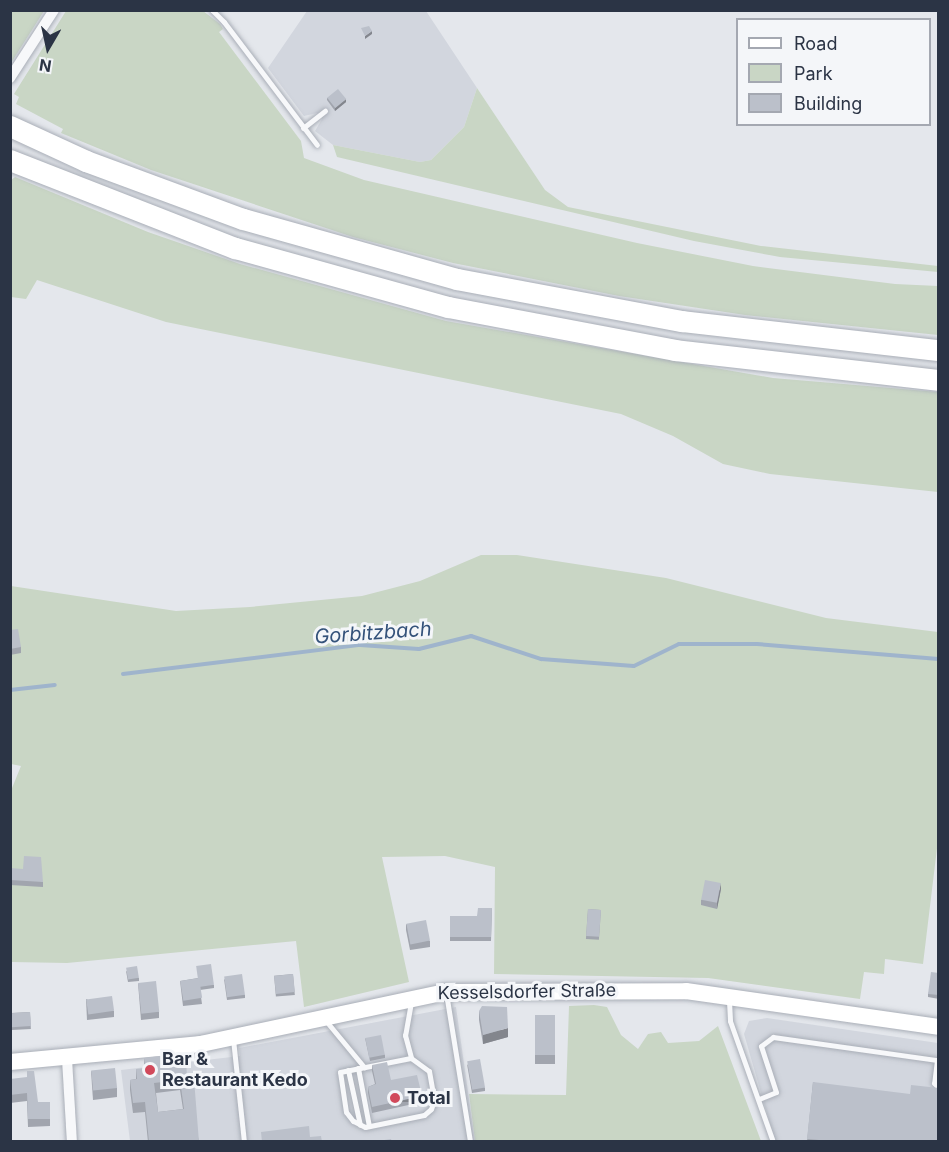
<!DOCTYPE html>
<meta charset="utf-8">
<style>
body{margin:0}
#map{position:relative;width:949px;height:1152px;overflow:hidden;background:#e4e7ec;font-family:Inter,sans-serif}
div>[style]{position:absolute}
.built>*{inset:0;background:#d2d6de}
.green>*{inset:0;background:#c9d6c5}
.stream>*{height:4px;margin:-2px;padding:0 2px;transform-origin:2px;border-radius:2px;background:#9fb4cc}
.roads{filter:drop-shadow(0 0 2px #a9aeb7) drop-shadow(0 0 2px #a9aeb7)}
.service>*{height:5px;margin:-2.5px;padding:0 2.5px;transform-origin:2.5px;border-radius:2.5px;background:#f7f8fa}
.minor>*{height:10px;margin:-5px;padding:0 5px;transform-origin:5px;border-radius:5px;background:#f7f8fa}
.secondary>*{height:16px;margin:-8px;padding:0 8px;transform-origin:8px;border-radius:8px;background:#fff}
.motorway>*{height:21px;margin:-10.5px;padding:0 10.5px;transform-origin:10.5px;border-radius:10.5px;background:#fff}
.wall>*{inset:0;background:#a1a5ae;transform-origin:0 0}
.shaded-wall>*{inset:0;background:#83868d;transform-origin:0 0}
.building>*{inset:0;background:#bbc0ca;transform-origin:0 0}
.dots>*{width:16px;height:16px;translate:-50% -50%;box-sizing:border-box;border:3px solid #f4f6f9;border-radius:50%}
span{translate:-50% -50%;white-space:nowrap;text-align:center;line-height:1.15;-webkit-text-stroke:6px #f4f6f9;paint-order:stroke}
.street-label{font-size:18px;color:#2b3445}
.poi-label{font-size:18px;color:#2b3445;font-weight:700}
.left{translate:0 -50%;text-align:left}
.water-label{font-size:20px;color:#34527a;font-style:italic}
.frame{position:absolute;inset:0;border:12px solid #2b3445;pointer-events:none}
.legend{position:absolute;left:736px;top:18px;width:195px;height:108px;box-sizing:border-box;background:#f4f6f9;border:2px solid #a4a8b1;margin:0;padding:8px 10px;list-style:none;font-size:18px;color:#2b3445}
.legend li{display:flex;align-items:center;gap:12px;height:30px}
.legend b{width:30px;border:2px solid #a4a8b1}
.north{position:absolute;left:18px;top:18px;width:60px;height:60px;-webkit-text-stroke:4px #f4f6f9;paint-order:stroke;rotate:189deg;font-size:16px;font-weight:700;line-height:24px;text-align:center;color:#2b3445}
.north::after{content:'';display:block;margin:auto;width:21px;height:27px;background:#2b3445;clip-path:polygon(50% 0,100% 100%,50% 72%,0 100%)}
</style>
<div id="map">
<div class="built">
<i style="clip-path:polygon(307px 11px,426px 11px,477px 88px,464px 127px,431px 160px,420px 162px,333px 145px,315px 131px,322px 119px,317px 113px,304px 116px,268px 68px)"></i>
<i style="clip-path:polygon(456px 1007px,475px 1141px,130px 1141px,121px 1070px,240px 1056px,239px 1048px)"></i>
<i style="clip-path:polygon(767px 1018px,938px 1043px,938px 1141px,775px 1141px,744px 1034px,749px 1021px)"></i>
</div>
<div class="green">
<i style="clip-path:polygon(11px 10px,44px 11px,11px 63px,10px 11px)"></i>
<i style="clip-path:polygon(190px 10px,203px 11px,220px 24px,223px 29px,219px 32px,301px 141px,304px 158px,364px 180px,637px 243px,753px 266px,895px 284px,938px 286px,938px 335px,745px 315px,619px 296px,453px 263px,353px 237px,151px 170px,61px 133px,63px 129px,16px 104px,19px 97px,14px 94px,66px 11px)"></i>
<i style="clip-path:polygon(477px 88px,545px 190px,568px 207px,761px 246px,938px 266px,938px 272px,780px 257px,694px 241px,337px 157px,333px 145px,420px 162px,431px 160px,464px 127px)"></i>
<i style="clip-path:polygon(15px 177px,148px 232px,240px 264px,446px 321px,773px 378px,938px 392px,938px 492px,770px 474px,723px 464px,673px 436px,621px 414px,166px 322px,37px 280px,26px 299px,11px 297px,10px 181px)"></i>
<i style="clip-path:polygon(481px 555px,517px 555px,666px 578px,826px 618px,938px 632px,938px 840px,923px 964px,885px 959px,884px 974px,864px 972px,860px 999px,708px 978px,494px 974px,495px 867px,445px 856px,382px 857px,409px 982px,304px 1007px,296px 941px,67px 963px,11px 962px,10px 793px,21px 766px,11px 764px,11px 586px,176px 611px,250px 607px,362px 596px,420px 581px)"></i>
<i style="clip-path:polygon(594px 1005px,607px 1007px,621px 1035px,638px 1049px,648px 1034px,661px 1032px,668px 1043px,699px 1041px,718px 1026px,761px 1141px,475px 1141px,469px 1094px,566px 1095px,569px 1006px)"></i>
</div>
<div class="stream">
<i style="left:123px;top:674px;width:239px;rotate:-7deg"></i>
<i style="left:360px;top:645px;width:59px;rotate:3.9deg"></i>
<i style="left:419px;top:649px;width:54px;rotate:-14deg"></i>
<i style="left:471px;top:636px;width:74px;rotate:18.2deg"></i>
<i style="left:541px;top:659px;width:93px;rotate:4.3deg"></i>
<i style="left:634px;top:666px;width:50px;rotate:-26.1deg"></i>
<i style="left:679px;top:644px;width:78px"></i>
<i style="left:757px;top:644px;width:182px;rotate:4.7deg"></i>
<i style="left:10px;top:690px;width:45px;rotate:-6.3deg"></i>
</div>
<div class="roads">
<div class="service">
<i style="left:212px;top:10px;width:17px;rotate:45deg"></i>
<i style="left:224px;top:22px;width:154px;rotate:52.9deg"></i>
<i style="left:303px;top:128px;width:28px;rotate:-38deg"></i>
<i style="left:446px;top:993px;width:151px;rotate:80.8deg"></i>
<i style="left:729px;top:1001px;width:20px;rotate:87deg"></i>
<i style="left:730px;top:1021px;width:128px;rotate:70.4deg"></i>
<i style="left:411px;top:1002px;width:34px;rotate:100deg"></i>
<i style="left:405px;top:1035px;width:24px;rotate:75deg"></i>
<i style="left:411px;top:1058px;width:22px;rotate:36deg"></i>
<i style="left:429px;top:1071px;width:29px;rotate:80deg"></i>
<i style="left:434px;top:1100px;width:9px;rotate:108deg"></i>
<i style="left:431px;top:1109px;width:9px;rotate:139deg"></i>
<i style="left:424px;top:1115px;width:60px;rotate:168.5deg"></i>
<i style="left:365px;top:1127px;width:13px;rotate:-153deg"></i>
<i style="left:353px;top:1121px;width:11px;rotate:-128deg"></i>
<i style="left:346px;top:1112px;width:40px;rotate:-98.5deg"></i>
<i style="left:340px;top:1072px;width:72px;rotate:-11.2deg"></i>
<i style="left:326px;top:1021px;width:60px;rotate:50.4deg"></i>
<i style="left:233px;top:1039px;width:104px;rotate:83.9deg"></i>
<i style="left:358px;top:1068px;width:59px;rotate:79.3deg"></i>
<i style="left:348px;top:1070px;width:56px;rotate:77.7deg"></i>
<i style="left:759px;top:1099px;width:18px;rotate:-22deg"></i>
<i style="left:776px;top:1092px;width:48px;rotate:-108.1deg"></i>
<i style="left:761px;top:1046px;width:15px;rotate:-37deg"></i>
<i style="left:773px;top:1037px;width:166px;rotate:8deg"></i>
<i style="left:937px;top:1060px;width:23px;rotate:97deg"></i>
<i style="left:934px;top:1083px;width:6px;rotate:45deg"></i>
</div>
<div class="minor">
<i style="left:10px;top:78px;width:81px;rotate:-57.1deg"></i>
<i style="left:67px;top:1059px;width:83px;rotate:86.6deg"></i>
</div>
<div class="secondary">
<i style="left:10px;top:1062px;width:192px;rotate:-5.4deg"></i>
<i style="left:201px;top:1044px;width:250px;rotate:-12deg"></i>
<i style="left:446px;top:992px;width:240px;rotate:-0.2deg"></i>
<i style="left:686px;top:991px;width:255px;rotate:8.1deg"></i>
</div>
<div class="motorway">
<i style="left:10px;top:126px;width:84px;rotate:24.7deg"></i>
<i style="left:86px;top:161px;width:167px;rotate:20.3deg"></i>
<i style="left:243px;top:219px;width:222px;rotate:15.7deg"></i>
<i style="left:457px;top:279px;width:229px;rotate:10.6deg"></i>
<i style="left:682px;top:321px;width:258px;rotate:6.5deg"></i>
<i style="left:10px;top:160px;width:242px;rotate:21.4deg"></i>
<i style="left:235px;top:248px;width:221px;rotate:15.5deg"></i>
<i style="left:448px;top:307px;width:231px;rotate:10.7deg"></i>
<i style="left:675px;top:350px;width:265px;rotate:6.5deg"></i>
</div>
</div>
<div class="wall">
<i style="clip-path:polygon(327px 98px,346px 102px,335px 111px,327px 100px)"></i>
<i style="clip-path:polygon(10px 630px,21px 647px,21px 653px,10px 655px)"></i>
<i style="clip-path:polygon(10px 868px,43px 882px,43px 887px,10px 885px)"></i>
<i style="clip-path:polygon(721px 889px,717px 909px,701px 905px,701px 900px)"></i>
<i style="clip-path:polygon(492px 908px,491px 941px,450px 941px,450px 916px,477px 916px)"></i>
<i style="left:588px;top:909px;width:13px;height:30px;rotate:4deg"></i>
<i style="clip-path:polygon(406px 924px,430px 941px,430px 947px,410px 950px,406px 930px)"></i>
<i style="clip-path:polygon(126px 971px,139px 978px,139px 981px,128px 982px)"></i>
<i style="clip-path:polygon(939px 973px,939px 999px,928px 997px,928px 994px)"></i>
<i style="left:293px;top:974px;width:21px;height:19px;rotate:85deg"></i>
<i style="clip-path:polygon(198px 978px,214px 985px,214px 988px,200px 990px,202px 1004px,183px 1006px,180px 981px)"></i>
<i style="clip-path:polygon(224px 979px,245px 995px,245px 998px,227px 1000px)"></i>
<i style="clip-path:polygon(138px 983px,159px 1012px,159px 1018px,141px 1020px)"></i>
<i style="clip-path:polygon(86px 999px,114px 1011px,114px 1017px,87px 1020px)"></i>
<i style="clip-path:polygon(479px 1011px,508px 1037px,483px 1044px,479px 1020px)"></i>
<i style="left:30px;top:1012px;width:17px;height:19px;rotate:87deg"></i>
<i style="left:535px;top:1015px;width:20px;height:49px"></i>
<i style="clip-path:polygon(365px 1038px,385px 1055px,385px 1058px,370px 1061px)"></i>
<i style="clip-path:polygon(evenodd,144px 1058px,187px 1080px,199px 1142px,148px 1142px,145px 1112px,133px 1113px,130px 1090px,130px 1080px,136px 1079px,136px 1069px,144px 1069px,144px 1058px,180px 1090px,183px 1109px,158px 1112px,156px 1093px,180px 1090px)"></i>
<i style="clip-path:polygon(467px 1064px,485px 1088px,485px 1091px,472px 1093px)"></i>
<i style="clip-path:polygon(372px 1065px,391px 1080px,422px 1102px,372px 1113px,368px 1093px,368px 1087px,375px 1084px,372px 1071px)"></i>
<i style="clip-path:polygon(91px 1071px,117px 1088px,117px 1097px,93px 1100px)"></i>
<i style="clip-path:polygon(10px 1079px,38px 1102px,50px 1102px,50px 1126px,28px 1127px,27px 1101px,10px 1103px)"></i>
<i style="clip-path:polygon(813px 1082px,939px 1142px,807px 1142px)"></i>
</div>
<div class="shaded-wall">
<i style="clip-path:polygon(372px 31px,372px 34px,365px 39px,365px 36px)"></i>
<i style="clip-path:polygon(346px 99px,346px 102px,335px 111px,335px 108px)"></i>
<i style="clip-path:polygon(721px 883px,721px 889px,717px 909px,717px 903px)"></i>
<i style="clip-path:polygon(508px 1028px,508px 1037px,483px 1044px,483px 1035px)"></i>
<i style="left:422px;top:1096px;width:6px;height:51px;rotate:90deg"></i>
</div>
<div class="building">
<i style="clip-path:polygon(369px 26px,372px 31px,365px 36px,361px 28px)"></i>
<i style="left:338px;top:89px;width:13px;height:14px;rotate:51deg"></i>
<i style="clip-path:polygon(18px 629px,21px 647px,10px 649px,10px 630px)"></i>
<i style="clip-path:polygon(24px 856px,41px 857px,43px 882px,10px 880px,10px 868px,23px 869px)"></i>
<i style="left:705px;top:880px;width:16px;height:20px;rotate:11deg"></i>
<i style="clip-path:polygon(478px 908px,492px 908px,491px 937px,450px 937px,450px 916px,477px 916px)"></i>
<i style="left:588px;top:909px;width:13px;height:27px;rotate:4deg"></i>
<i style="left:426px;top:920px;width:21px;height:20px;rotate:79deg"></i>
<i style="left:211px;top:964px;width:21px;height:15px;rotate:82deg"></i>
<i style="left:137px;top:966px;width:12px;height:11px;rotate:81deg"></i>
<i style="clip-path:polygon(931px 972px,939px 973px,939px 995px,928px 994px)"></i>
<i style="left:242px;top:974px;width:21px;height:18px;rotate:82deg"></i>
<i style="left:293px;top:974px;width:18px;height:19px;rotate:84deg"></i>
<i style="left:199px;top:978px;width:20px;height:19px;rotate:81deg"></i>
<i style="left:156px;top:981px;width:31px;height:18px;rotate:84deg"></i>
<i style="left:112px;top:996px;width:15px;height:26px;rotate:82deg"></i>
<i style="clip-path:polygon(482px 1006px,507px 1007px,508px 1028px,483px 1035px,479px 1011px)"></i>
<i style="left:30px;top:1012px;width:14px;height:19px;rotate:86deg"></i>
<i style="left:535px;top:1015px;width:20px;height:40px"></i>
<i style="left:381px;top:1035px;width:20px;height:16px;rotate:79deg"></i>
<i style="clip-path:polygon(evenodd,161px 1056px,186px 1056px,187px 1080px,194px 1079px,199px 1142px,149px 1142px,145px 1102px,133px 1103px,130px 1080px,137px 1079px,136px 1069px,145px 1068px,144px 1058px,161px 1056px,180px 1080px,184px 1109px,158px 1112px,154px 1083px,180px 1080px)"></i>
<i style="left:480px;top:1059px;width:29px;height:13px;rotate:80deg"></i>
<i style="clip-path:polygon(387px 1062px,391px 1080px,417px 1075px,422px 1096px,372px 1107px,368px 1087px,376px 1084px,372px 1065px)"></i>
<i style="left:115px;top:1068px;width:20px;height:24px;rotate:84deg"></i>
<i style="clip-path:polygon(27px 1071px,34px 1071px,38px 1102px,50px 1102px,50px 1119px,28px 1119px,27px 1093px,10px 1095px,10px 1079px,27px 1077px)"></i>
<i style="clip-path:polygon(813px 1082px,910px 1094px,911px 1085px,939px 1088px,939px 1142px,819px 1142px,819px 1140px,807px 1139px)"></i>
<i style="clip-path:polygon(309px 1126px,310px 1137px,321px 1136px,322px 1142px,262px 1142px,261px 1132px)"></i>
<i style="clip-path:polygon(391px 1139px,392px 1142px,371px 1142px)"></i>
</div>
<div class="dots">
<i style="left:150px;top:1070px;background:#d1495b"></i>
<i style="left:395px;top:1098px;background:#d1495b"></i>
</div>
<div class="street-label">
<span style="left:527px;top:992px;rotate:-1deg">Kesselsdorfer Straße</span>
</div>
<div class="poi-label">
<span class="left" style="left:162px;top:1070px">Bar &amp;<br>Restaurant Kedo</span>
<span class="left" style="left:407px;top:1098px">Total</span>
</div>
<div class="water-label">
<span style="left:373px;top:633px;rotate:-4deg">Gorbitzbach</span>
</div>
<div class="frame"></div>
<ul class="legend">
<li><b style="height:8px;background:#fff"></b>Road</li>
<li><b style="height:16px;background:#c9d6c5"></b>Park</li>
<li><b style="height:16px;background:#bbc0ca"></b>Building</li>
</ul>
<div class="north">N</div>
</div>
